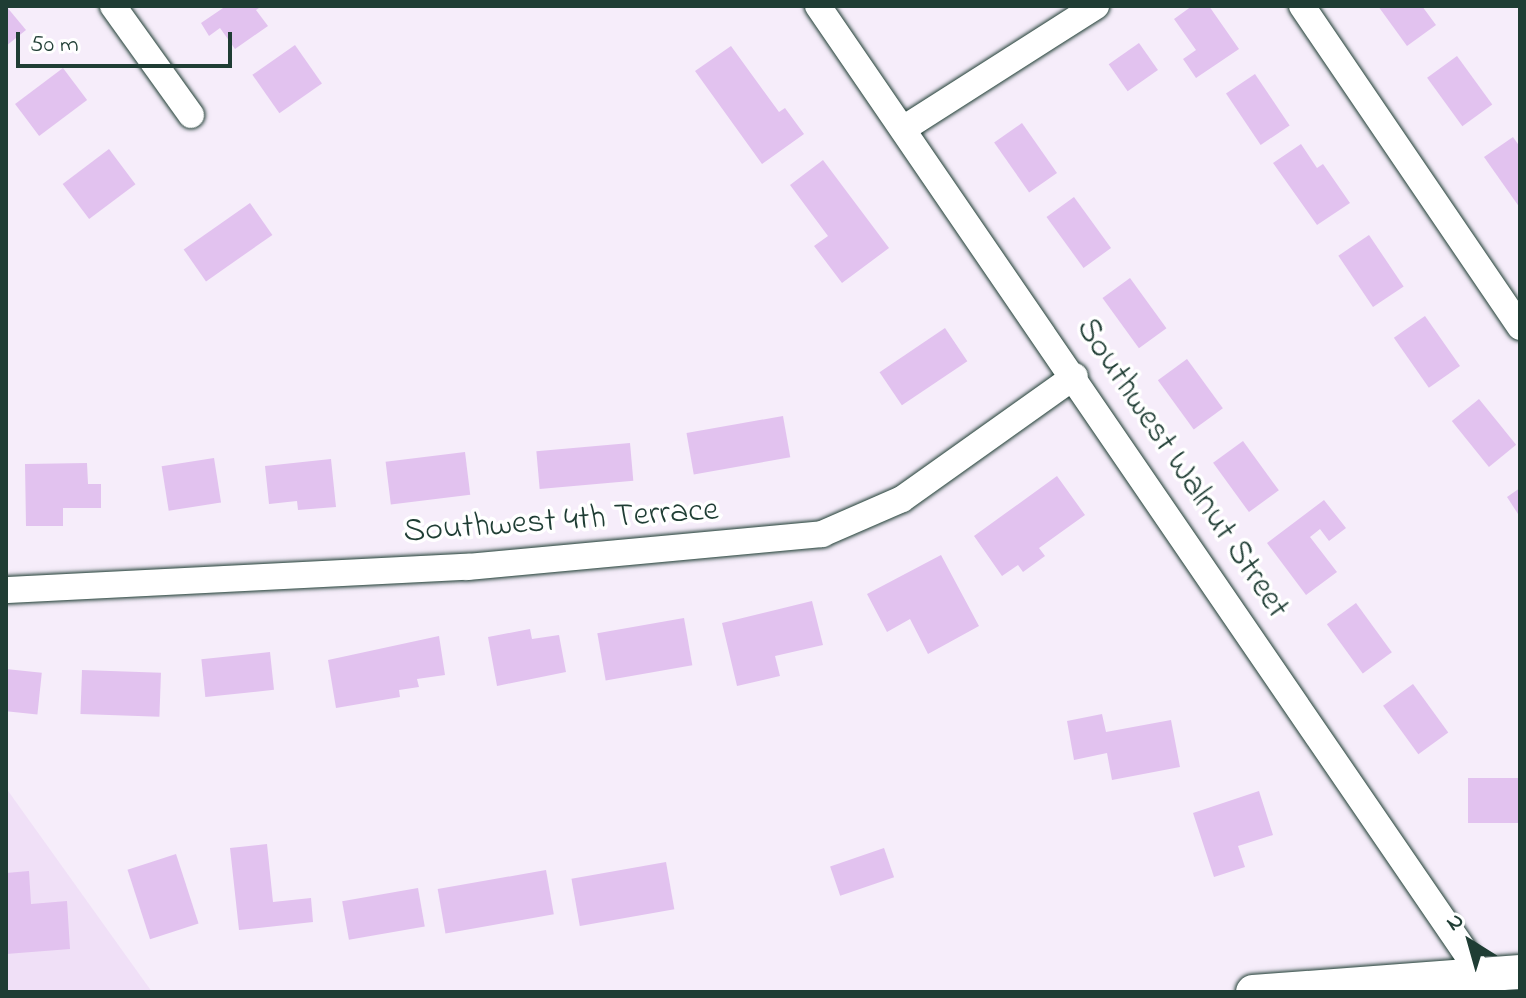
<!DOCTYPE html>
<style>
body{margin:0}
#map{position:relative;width:1526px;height:998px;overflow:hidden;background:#f6edfa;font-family:"Indie Flower",sans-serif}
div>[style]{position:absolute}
.built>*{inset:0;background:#f0e0f7}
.building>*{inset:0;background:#e2c2ef;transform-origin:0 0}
.roads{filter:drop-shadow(0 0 2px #1f3d34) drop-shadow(0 0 2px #1f3d34)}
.minor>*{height:26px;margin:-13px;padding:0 13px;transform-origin:13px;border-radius:13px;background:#fff}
.tertiary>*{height:34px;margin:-17px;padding:0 17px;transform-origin:17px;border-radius:17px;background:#fff}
span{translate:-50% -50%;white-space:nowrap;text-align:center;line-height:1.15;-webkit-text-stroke:7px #fff;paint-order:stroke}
.street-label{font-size:34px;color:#1f3d34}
.frame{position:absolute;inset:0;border:8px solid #1f3d34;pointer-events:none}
.north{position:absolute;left:1430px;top:902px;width:80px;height:80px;-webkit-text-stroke:6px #fff;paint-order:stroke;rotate:323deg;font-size:22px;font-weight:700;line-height:32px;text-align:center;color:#1f3d34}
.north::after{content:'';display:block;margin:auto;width:28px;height:36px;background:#1f3d34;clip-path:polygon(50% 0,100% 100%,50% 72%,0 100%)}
.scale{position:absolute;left:16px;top:32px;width:216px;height:36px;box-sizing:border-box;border:4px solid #1f3d34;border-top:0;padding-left:10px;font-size:24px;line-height:28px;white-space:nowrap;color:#1f3d34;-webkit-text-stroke:6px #fff;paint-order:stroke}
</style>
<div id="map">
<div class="built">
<i style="clip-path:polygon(6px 788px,152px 992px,6px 992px)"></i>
</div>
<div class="building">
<i style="clip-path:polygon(6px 6px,26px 30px,6px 46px)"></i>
<i style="clip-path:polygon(226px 6px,262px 6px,256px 10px,268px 26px,235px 49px,220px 28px,209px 36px,201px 23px)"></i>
<i style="clip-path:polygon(1192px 6px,1209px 6px,1239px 49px,1196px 78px,1183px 59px,1196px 50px,1174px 19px)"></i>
<i style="clip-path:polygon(1378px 6px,1422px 6px,1436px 25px,1407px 46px)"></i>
<i style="left:1139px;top:43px;width:33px;height:37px;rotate:55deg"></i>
<i style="left:295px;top:45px;width:47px;height:52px;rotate:55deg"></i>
<i style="clip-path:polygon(731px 46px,779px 112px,785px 108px,804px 134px,762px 164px,695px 71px)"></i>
<i style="left:1457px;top:56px;width:60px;height:37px;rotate:54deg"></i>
<i style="left:63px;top:68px;width:40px;height:60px;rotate:53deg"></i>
<i style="left:1255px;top:74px;width:62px;height:35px;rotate:56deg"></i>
<i style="left:1022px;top:123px;width:61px;height:34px;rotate:55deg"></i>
<i style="clip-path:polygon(1513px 137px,1520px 147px,1520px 208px,1484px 157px)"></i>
<i style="clip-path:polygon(1301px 144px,1317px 168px,1323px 164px,1350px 203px,1317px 225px,1273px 163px)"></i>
<i style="left:109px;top:149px;width:44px;height:58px;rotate:53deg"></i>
<i style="clip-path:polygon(823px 160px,889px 248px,842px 283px,814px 246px,828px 236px,790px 185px)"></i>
<i style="left:1074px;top:197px;width:63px;height:34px;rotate:54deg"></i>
<i style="left:250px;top:203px;width:39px;height:81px;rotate:55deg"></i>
<i style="left:1369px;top:235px;width:62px;height:37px;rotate:56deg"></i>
<i style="left:1130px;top:278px;width:62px;height:34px;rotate:54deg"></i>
<i style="left:1425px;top:316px;width:61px;height:38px;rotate:55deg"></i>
<i style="left:945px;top:328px;width:40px;height:79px;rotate:56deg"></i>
<i style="left:1187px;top:359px;width:61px;height:36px;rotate:54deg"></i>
<i style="left:1479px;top:399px;width:59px;height:35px;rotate:51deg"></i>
<i style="left:783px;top:416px;width:42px;height:98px;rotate:80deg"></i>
<i style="left:1243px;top:441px;width:61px;height:37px;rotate:54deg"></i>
<i style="left:630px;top:443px;width:38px;height:94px;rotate:85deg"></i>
<i style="left:465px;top:452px;width:43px;height:80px;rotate:83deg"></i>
<i style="left:214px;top:458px;width:45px;height:53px;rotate:81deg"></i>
<i style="clip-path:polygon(331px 459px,336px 507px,298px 510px,297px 501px,269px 504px,265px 466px)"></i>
<i style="clip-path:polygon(87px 463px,88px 484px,101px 484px,101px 508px,63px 508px,63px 526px,26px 526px,25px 464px)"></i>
<i style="clip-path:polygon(1057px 476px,1085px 515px,1039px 548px,1045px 556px,1023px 572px,1018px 565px,1002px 576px,974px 536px)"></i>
<i style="clip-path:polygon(1520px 488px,1520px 517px,1507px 497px)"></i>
<i style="clip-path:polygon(1324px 500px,1346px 528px,1329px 541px,1320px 529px,1310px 537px,1337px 572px,1306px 595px,1267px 543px)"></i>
<i style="clip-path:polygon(941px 555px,979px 626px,928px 654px,910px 619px,887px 632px,867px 594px)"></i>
<i style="clip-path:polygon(812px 601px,823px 645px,775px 656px,780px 676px,737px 686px,722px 623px)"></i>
<i style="left:1356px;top:603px;width:61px;height:36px;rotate:54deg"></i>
<i style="left:684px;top:618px;width:48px;height:88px;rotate:80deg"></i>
<i style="clip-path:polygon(530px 629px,532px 639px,559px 635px,566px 672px,497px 686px,488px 637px)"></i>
<i style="clip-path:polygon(439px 636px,445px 675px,417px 679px,419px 687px,399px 690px,400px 697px,336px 708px,328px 660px)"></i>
<i style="left:270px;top:652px;width:38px;height:69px;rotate:84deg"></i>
<i style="left:6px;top:669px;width:36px;height:42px;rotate:6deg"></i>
<i style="left:82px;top:670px;width:79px;height:44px;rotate:2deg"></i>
<i style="left:1413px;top:684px;width:60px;height:37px;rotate:54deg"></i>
<i style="clip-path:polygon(1102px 714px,1106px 732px,1171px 720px,1180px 767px,1112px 780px,1107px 753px,1074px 760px,1067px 721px)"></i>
<i style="left:1520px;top:778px;width:45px;height:52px;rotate:90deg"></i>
<i style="clip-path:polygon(1259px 791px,1273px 835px,1238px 846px,1245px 867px,1214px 877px,1193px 813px)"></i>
<i style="clip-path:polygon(267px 844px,273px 902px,311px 898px,313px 922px,239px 930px,230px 848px)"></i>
<i style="left:884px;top:848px;width:31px;height:57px;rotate:71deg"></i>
<i style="left:176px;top:854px;width:73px;height:51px;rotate:72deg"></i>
<i style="left:666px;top:862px;width:48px;height:96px;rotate:80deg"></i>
<i style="left:546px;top:870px;width:45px;height:110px;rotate:80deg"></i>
<i style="clip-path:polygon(29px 871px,31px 904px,67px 901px,70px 949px,6px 954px,6px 873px)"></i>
<i style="left:418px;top:888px;width:39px;height:77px;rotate:80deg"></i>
</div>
<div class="roads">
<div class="minor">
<i style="left:113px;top:6px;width:134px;rotate:54.4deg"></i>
<i style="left:818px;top:6px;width:1174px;rotate:55.62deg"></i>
<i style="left:1302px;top:6px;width:388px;rotate:55.8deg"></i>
<i style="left:903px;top:129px;width:229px;rotate:-32.5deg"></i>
<i style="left:6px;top:590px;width:462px;rotate:-2.9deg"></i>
<i style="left:467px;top:567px;width:357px;rotate:-5.3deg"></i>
<i style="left:822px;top:534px;width:87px;rotate:-23.6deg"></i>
<i style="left:902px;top:499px;width:212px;rotate:-35.4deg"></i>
</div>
<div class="tertiary">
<i style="left:1253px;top:992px;width:268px;rotate:-4.3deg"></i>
</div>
</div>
<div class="street-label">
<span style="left:1181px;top:469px;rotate:56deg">Southwest Walnut Street</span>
<span style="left:561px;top:522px;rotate:-4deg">Southwest 4th Terrace</span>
</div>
<div class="frame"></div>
<div class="north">N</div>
<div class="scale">50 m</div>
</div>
